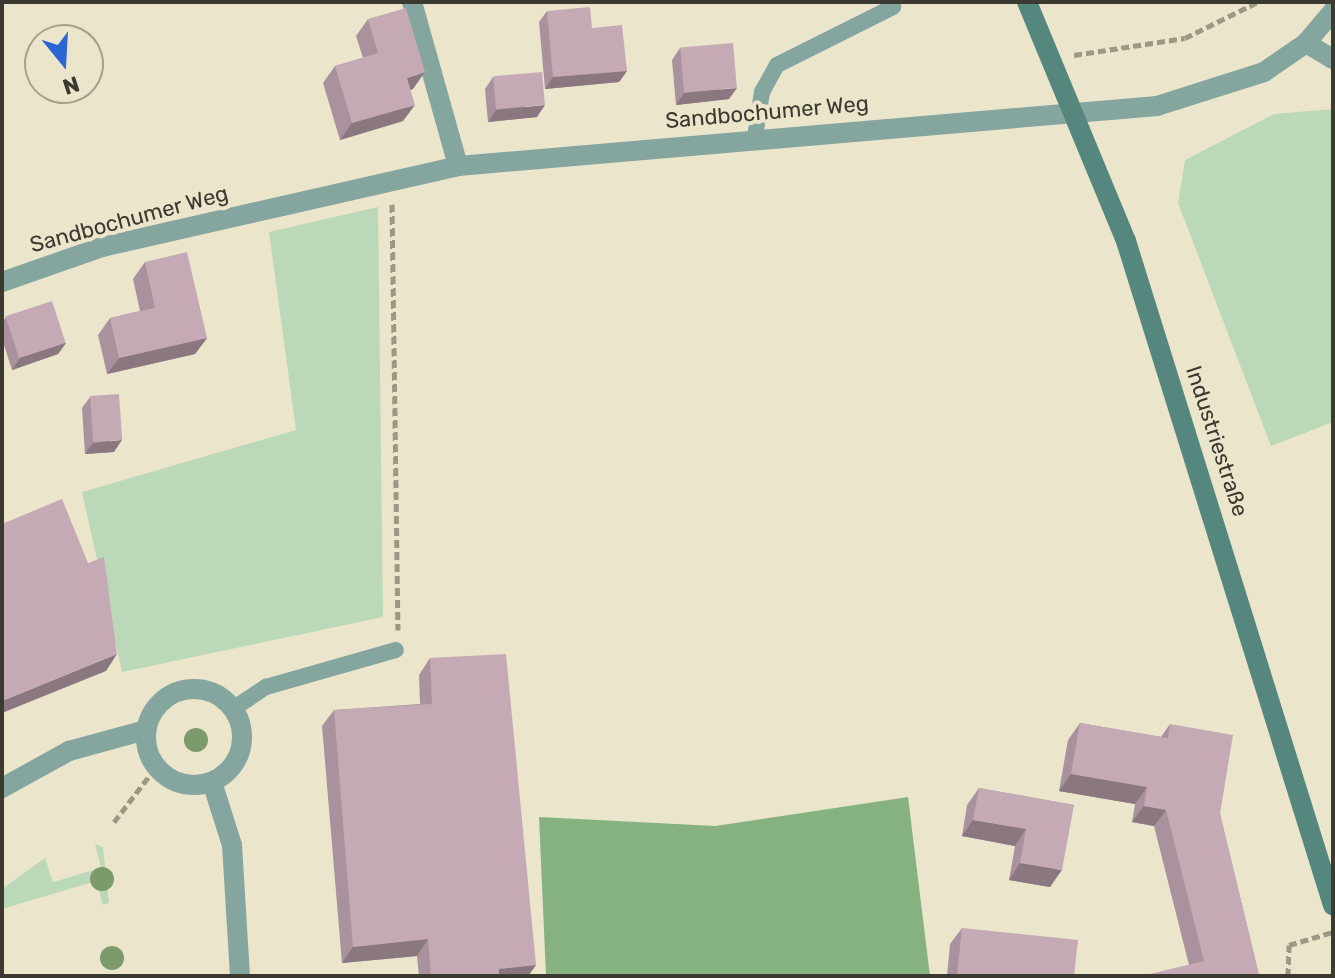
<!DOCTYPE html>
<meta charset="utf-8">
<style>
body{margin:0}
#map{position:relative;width:1335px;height:978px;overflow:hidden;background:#ebe5cc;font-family:Rubik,sans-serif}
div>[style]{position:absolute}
.green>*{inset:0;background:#bbd9b8}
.forest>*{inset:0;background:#86b282}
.path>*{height:5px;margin-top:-2.5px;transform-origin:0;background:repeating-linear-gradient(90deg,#9d9886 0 8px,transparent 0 12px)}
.lane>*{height:16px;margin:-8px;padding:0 8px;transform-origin:8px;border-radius:8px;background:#85a59f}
.street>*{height:20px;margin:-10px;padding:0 10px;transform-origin:10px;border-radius:10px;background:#85a59f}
.street>.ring{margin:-10px;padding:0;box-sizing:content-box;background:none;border:20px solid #85a59f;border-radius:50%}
.secondary>*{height:20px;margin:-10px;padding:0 10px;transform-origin:10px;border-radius:10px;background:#55877e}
.trees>*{width:24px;height:24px;margin:-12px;border-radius:50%;background:#7c9a6c}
.wall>*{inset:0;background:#a9929d}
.shaded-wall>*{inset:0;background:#8a777f}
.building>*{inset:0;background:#c5aab6;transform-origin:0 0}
span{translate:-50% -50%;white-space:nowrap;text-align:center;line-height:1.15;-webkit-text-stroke:8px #ebe5cc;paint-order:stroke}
.street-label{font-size:22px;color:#3c3a30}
.frame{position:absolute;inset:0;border:4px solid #3c3a30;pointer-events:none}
.north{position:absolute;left:24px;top:24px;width:80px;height:80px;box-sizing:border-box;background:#ebe5cc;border:2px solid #a5a18e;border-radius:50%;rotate:162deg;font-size:22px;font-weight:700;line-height:32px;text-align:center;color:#3c3a30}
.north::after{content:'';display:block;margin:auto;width:28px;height:36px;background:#2c66d3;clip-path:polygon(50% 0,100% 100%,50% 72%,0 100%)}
</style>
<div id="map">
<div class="green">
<i style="clip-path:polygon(1333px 109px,1333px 422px,1271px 446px,1178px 203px,1185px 160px,1274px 114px)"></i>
<i style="clip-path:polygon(378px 207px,383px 617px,122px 672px,82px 492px,296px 430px,269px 232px)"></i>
<i style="clip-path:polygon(95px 844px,103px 847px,109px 903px,103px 905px,96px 881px,2px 909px,2px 889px,45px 858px,53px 882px,101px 868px)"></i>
</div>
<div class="forest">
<i style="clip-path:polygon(908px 797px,930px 976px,546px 976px,539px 817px,715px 826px)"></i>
</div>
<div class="path">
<i style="left:1074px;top:55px;width:112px;rotate:-8.7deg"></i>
<i style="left:1185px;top:38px;width:81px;rotate:-26.3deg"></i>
<i style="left:392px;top:204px;width:426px;rotate:89.2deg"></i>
<i style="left:114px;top:822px;width:69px;rotate:-52.6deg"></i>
<i style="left:1288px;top:976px;width:31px;rotate:-88deg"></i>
<i style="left:1289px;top:945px;width:46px;rotate:-16.5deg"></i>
</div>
<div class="lane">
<i style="left:755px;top:137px;width:46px;rotate:-81.2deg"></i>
<i style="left:762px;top:92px;width:31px;rotate:-61deg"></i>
<i style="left:777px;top:65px;width:130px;rotate:-26.6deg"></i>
<i style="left:233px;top:709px;width:40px;rotate:-34deg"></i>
<i style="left:266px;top:687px;width:135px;rotate:-15.9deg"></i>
</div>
<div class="street">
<i style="left:412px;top:2px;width:170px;rotate:74.3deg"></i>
<i style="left:1306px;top:43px;width:31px;rotate:31deg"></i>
<i style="left:2px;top:282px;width:106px;rotate:-19.3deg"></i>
<i style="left:102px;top:247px;width:365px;rotate:-12.8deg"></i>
<i style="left:458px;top:166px;width:702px;rotate:-4.91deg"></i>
<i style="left:1157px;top:106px;width:112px;rotate:-17.6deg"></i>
<i style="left:1264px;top:72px;width:51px;rotate:-34.6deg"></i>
<i style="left:1306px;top:43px;width:42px;rotate:-49.8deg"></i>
<i class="ring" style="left:146px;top:689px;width:76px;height:76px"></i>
<i style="left:212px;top:782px;width:66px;rotate:72.4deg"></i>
<i style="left:232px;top:845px;width:131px;rotate:86.5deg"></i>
<i style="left:2px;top:788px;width:77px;rotate:-28.9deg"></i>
<i style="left:69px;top:751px;width:80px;rotate:-15.3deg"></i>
</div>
<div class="secondary">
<i style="left:1027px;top:2px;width:259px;rotate:67.5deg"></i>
<i style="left:1126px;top:241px;width:696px;rotate:72.69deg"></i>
</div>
<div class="trees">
<i style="left:196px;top:740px"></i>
<i style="left:102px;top:879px"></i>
<i style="left:112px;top:958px"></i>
</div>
<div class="wall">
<i style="clip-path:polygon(547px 11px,592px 28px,627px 71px,619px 82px,545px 89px,539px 22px)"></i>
<i style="clip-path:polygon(368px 19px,413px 89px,410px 90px,403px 121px,340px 140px,323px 83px,335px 66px,363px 58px,356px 36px)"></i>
<i style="clip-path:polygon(680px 48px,729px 99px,676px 105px,672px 60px)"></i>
<i style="clip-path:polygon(493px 77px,537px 117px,488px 122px,485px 89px)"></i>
<i style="clip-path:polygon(145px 262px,207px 338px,195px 354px,107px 374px,98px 335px,110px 318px,140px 311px,133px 279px)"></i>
<i style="clip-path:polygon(6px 317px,66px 343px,58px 354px,12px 370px,2px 339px,2px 323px)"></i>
<i style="clip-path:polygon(90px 397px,114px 452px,85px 454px,82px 408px)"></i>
<i style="clip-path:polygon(430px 658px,536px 965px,528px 976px,419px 976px,417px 956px,342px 963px,322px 726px,334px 710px,420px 704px,419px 675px)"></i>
<i style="clip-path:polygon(1080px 723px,1161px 737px,1170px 724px,1220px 814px,1259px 975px,1258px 976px,1143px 976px,1189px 965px,1154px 826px,1132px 822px,1135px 804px,1059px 791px,1068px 740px)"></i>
<i style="clip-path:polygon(979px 788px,1074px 805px,1050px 887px,1009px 880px,1015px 846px,962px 836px,967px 805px)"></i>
<i style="clip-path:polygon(962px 928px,1074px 976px,947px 976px,950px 944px)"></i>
</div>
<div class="shaded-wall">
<i style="clip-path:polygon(627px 71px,619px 82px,545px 89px,553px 77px)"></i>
<i style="clip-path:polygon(425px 72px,413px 89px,395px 95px,407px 78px)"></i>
<i style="clip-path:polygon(737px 88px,729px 99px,676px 105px,684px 93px)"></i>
<i style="clip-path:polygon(415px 105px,403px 121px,340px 140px,352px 123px)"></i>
<i style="clip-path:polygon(545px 105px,537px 117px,488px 122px,496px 110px)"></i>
<i style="clip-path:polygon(207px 338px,195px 354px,107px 374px,119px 358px)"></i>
<i style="clip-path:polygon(66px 343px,58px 354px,12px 370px,20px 358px)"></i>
<i style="clip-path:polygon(122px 440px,114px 452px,85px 454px,93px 443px)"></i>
<i style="clip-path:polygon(117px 654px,106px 671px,2px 713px,2px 701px)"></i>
<i style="clip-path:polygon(1071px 774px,1147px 787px,1135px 804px,1059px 791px)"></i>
<i style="clip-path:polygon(1144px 806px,1166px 810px,1154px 826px,1132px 822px)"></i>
<i style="clip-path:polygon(973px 820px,1026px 829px,1015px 846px,962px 836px)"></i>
<i style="clip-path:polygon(1020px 863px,1062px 870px,1050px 887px,1009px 880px)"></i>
<i style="clip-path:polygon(428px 939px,417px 956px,342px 963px,353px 947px)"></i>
<i style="clip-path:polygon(536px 965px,528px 976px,494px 976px,499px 969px)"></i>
</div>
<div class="building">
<i style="clip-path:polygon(590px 7px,592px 28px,622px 25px,627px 71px,553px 77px,547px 11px)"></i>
<i style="clip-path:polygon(406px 8px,425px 72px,407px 78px,415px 105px,352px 123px,335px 66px,378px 53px,368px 19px)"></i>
<i style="left:733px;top:43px;width:45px;height:53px;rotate:85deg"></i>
<i style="left:542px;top:72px;width:33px;height:49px;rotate:85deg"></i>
<i style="clip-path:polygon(187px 252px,207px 338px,119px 358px,110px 318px,155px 308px,145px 262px)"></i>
<i style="left:52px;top:301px;width:44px;height:49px;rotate:72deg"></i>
<i style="left:119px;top:394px;width:46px;height:29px;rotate:86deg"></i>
<i style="clip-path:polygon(62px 499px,88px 563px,104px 557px,117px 654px,2px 701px,2px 524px)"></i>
<i style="clip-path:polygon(506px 654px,536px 965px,499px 969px,499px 976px,431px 976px,428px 939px,353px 947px,334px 710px,432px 704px,430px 658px)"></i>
<i style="clip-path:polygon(1080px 723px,1168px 738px,1170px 724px,1233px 735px,1220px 814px,1259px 975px,1254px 976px,1143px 976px,1204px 961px,1166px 810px,1144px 806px,1147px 787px,1071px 774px)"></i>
<i style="clip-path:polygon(979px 788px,1074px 805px,1062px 870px,1020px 863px,1026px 829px,973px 820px)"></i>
<i style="clip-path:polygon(962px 928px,1078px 940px,1074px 976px,957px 976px)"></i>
</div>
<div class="street-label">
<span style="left:767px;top:112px;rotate:-5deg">Sandbochumer Weg</span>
<span style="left:129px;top:219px;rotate:-15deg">Sandbochumer Weg</span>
<span style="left:1217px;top:441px;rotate:72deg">Industriestraße</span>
</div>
<div class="frame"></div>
<div class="north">N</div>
</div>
